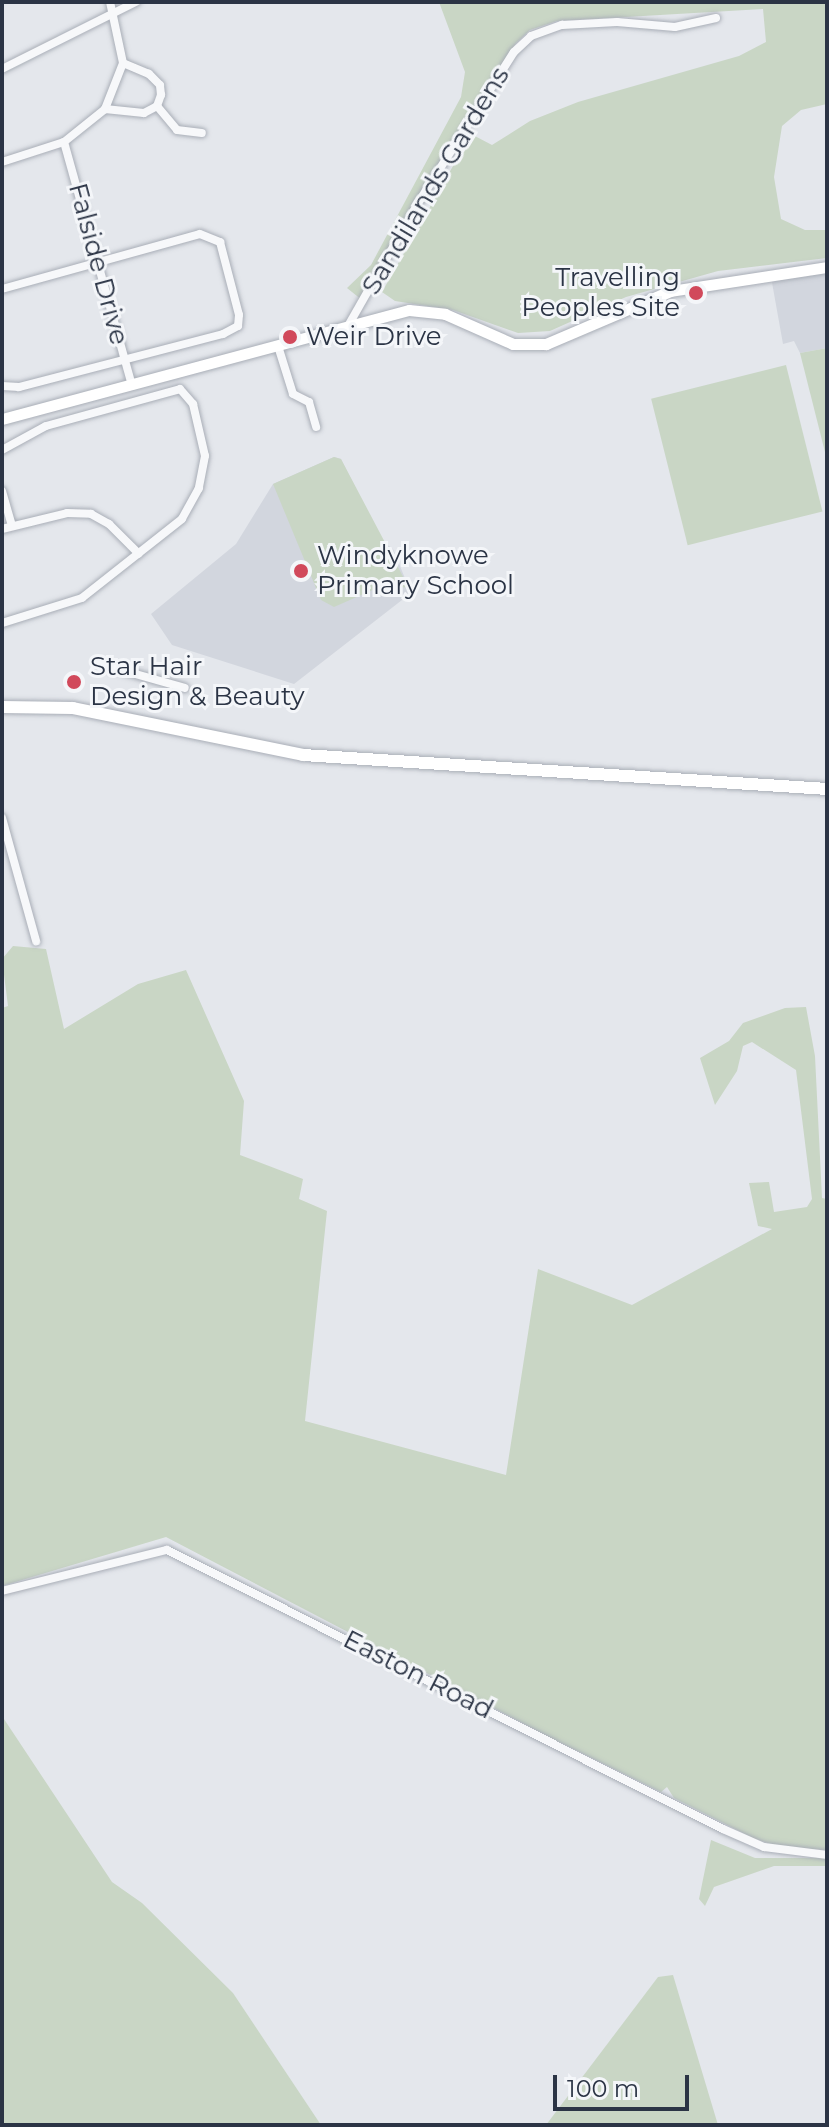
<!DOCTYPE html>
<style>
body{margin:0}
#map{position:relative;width:829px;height:2127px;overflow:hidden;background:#e4e7ec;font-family:Montserrat,sans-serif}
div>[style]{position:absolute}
.built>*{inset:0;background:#d2d6de}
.green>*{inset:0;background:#c9d6c5;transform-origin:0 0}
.roads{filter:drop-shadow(0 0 2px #a9aeb7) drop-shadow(0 0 2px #a9aeb7)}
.minor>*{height:8px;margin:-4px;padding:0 4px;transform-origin:4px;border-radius:4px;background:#f7f8fa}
.secondary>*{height:11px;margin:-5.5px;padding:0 5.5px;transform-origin:5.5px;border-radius:5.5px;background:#fff}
.primary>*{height:12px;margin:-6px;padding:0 6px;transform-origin:6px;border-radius:6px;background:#fff}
.dots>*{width:22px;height:22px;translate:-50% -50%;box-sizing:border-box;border:4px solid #f4f6f9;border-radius:50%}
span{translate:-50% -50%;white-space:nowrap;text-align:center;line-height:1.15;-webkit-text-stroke:6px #f4f6f9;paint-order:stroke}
.street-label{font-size:26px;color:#2b3445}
.poi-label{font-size:26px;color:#2b3445}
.right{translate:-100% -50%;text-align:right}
.left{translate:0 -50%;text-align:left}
.frame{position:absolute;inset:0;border:4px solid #2b3445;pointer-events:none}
.scale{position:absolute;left:553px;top:2075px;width:136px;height:36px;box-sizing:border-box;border:4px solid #2b3445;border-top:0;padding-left:10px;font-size:24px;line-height:28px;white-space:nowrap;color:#2b3445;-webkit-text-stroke:6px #f4f6f9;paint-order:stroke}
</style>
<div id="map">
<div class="built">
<i style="clip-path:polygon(827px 271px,827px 348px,800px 353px,794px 341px,783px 344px,771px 277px)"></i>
<i style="clip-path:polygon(334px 457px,341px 459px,381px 540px,393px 549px,411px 593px,294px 684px,172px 645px,151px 614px,236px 544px,273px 484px)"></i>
</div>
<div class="green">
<i style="clip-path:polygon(439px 2px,827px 2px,827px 104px,801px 110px,782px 126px,774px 177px,781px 219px,805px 230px,827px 230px,827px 258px,718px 271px,626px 297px,550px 331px,518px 333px,453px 310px,395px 301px,382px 292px,471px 134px,492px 145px,530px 121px,578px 102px,739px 56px,766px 42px,763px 9px,557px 21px,530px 30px,516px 43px,421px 190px,362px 300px,347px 288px,371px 265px,461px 97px,465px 72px)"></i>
<i style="clip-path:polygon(827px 348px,827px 460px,800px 353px)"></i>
<i style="left:786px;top:365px;width:151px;height:139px;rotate:76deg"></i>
<i style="clip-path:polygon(334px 457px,341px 459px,409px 588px,384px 585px,334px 607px,321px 600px,273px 484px)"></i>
<i style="clip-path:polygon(13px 946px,46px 949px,64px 1029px,138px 984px,186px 970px,244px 1101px,240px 1155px,303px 1179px,299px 1199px,327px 1211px,305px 1421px,506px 1475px,538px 1269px,632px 1305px,772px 1229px,758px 1226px,749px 1183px,769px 1182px,774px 1212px,807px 1207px,812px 1199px,796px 1070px,752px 1042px,743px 1046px,737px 1071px,715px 1105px,700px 1058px,729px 1041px,743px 1023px,785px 1008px,806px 1007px,815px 1056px,822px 1198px,827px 1199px,827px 1850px,783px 1848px,753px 1838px,674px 1798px,667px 1787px,661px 1792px,551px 1738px,166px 1537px,2px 1586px,2px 1008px,8px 1006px,2px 959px)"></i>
<i style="clip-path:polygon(2px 1716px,112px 1882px,142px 1903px,233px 1993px,321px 2125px,2px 2125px)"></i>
<i style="clip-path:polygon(711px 1840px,755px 1858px,827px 1858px,827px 1866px,774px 1866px,714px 1887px,705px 1906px,699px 1899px)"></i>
<i style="clip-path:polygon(673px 1975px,718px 2125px,546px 2125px,658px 1977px)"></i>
</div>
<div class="roads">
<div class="minor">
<i style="left:2px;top:69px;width:150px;rotate:-26.6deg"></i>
<i style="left:157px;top:106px;width:31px;rotate:50deg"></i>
<i style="left:177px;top:130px;width:25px;rotate:7deg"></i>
<i style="left:105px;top:109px;width:39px;rotate:6deg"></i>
<i style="left:144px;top:113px;width:15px;rotate:-28deg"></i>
<i style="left:157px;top:106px;width:12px;rotate:-70deg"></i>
<i style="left:161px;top:95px;width:10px;rotate:-96deg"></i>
<i style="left:160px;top:85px;width:16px;rotate:-135deg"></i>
<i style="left:149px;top:74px;width:28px;rotate:-157deg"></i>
<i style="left:64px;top:142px;width:253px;rotate:74.4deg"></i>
<i style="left:2px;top:162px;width:65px;rotate:-17.9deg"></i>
<i style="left:64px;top:142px;width:53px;rotate:-38.8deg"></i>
<i style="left:105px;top:109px;width:49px;rotate:-68.6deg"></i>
<i style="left:123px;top:63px;width:62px;rotate:-102deg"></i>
<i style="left:2px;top:289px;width:205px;rotate:-15.5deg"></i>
<i style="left:200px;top:234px;width:22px;rotate:22deg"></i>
<i style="left:220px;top:242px;width:75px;rotate:75.4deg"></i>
<i style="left:239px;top:315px;width:11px;rotate:95deg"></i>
<i style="left:238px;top:326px;width:17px;rotate:152deg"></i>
<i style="left:223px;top:334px;width:211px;rotate:165.4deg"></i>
<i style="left:19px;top:387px;width:17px;rotate:-177deg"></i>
<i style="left:348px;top:326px;width:145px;rotate:-60.3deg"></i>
<i style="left:420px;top:200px;width:175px;rotate:-57.6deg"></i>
<i style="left:514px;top:52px;width:23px;rotate:-43deg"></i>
<i style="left:531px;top:36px;width:33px;rotate:-20deg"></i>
<i style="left:562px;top:25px;width:55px;rotate:-3.1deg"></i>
<i style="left:617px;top:22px;width:58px;rotate:4.9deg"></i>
<i style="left:675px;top:27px;width:42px;rotate:-12.4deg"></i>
<i style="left:278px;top:346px;width:50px;rotate:72.6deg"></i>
<i style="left:293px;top:394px;width:18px;rotate:27deg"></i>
<i style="left:309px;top:402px;width:26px;rotate:74deg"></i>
<i style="left:2px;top:450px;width:50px;rotate:-28.6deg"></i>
<i style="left:46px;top:426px;width:139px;rotate:-15.4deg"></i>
<i style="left:180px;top:389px;width:20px;rotate:49deg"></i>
<i style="left:193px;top:404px;width:53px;rotate:77deg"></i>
<i style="left:205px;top:456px;width:33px;rotate:101deg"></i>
<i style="left:199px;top:488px;width:35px;rotate:119deg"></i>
<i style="left:182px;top:519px;width:127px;rotate:141.7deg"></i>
<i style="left:82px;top:598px;width:84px;rotate:162.6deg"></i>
<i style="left:2px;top:491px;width:36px;rotate:74deg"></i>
<i style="left:2px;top:529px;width:67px;rotate:-13.8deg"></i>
<i style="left:67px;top:513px;width:24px;rotate:2deg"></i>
<i style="left:91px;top:514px;width:21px;rotate:29deg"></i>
<i style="left:109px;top:524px;width:42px;rotate:45deg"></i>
<i style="left:100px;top:664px;width:88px;rotate:15.8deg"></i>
<i style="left:2px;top:818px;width:128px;rotate:74.5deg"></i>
<i style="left:2px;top:1591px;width:170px;rotate:-14deg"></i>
<i style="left:167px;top:1550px;width:622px;rotate:26.65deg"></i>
<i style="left:723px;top:1829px;width:45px;rotate:23.7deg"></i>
<i style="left:764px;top:1847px;width:64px;rotate:7.2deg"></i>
</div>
<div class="secondary">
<i style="left:2px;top:419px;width:421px;rotate:-15deg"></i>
<i style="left:409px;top:310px;width:36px;rotate:6deg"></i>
<i style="left:445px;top:314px;width:74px;rotate:23.8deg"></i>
<i style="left:513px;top:344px;width:33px"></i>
<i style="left:546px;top:344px;width:135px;rotate:-23.1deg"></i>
<i style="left:670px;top:291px;width:159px;rotate:-8.7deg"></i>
</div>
<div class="primary">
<i style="left:2px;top:707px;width:71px;rotate:0.8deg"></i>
<i style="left:73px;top:708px;width:235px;rotate:11.5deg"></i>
<i style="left:303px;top:755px;width:525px;rotate:3.71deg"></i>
</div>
</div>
<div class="dots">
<i style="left:696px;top:293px;background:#d1495b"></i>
<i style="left:290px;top:337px;background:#d1495b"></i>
<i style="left:301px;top:571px;background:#d1495b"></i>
<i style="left:74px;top:682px;background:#d1495b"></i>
</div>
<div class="street-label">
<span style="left:436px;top:181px;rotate:-59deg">Sandilands Gardens</span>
<span style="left:98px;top:264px;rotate:75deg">Falside Drive</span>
<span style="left:418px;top:1675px;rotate:27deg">Easton Road</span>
</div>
<div class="poi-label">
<span class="right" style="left:680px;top:293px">Travelling<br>Peoples Site</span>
<span class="left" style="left:306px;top:337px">Weir Drive</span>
<span class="left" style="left:317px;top:571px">Windyknowe<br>Primary School</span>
<span class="left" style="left:90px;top:682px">Star Hair<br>Design &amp; Beauty</span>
</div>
<div class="frame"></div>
<div class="scale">100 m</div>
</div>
